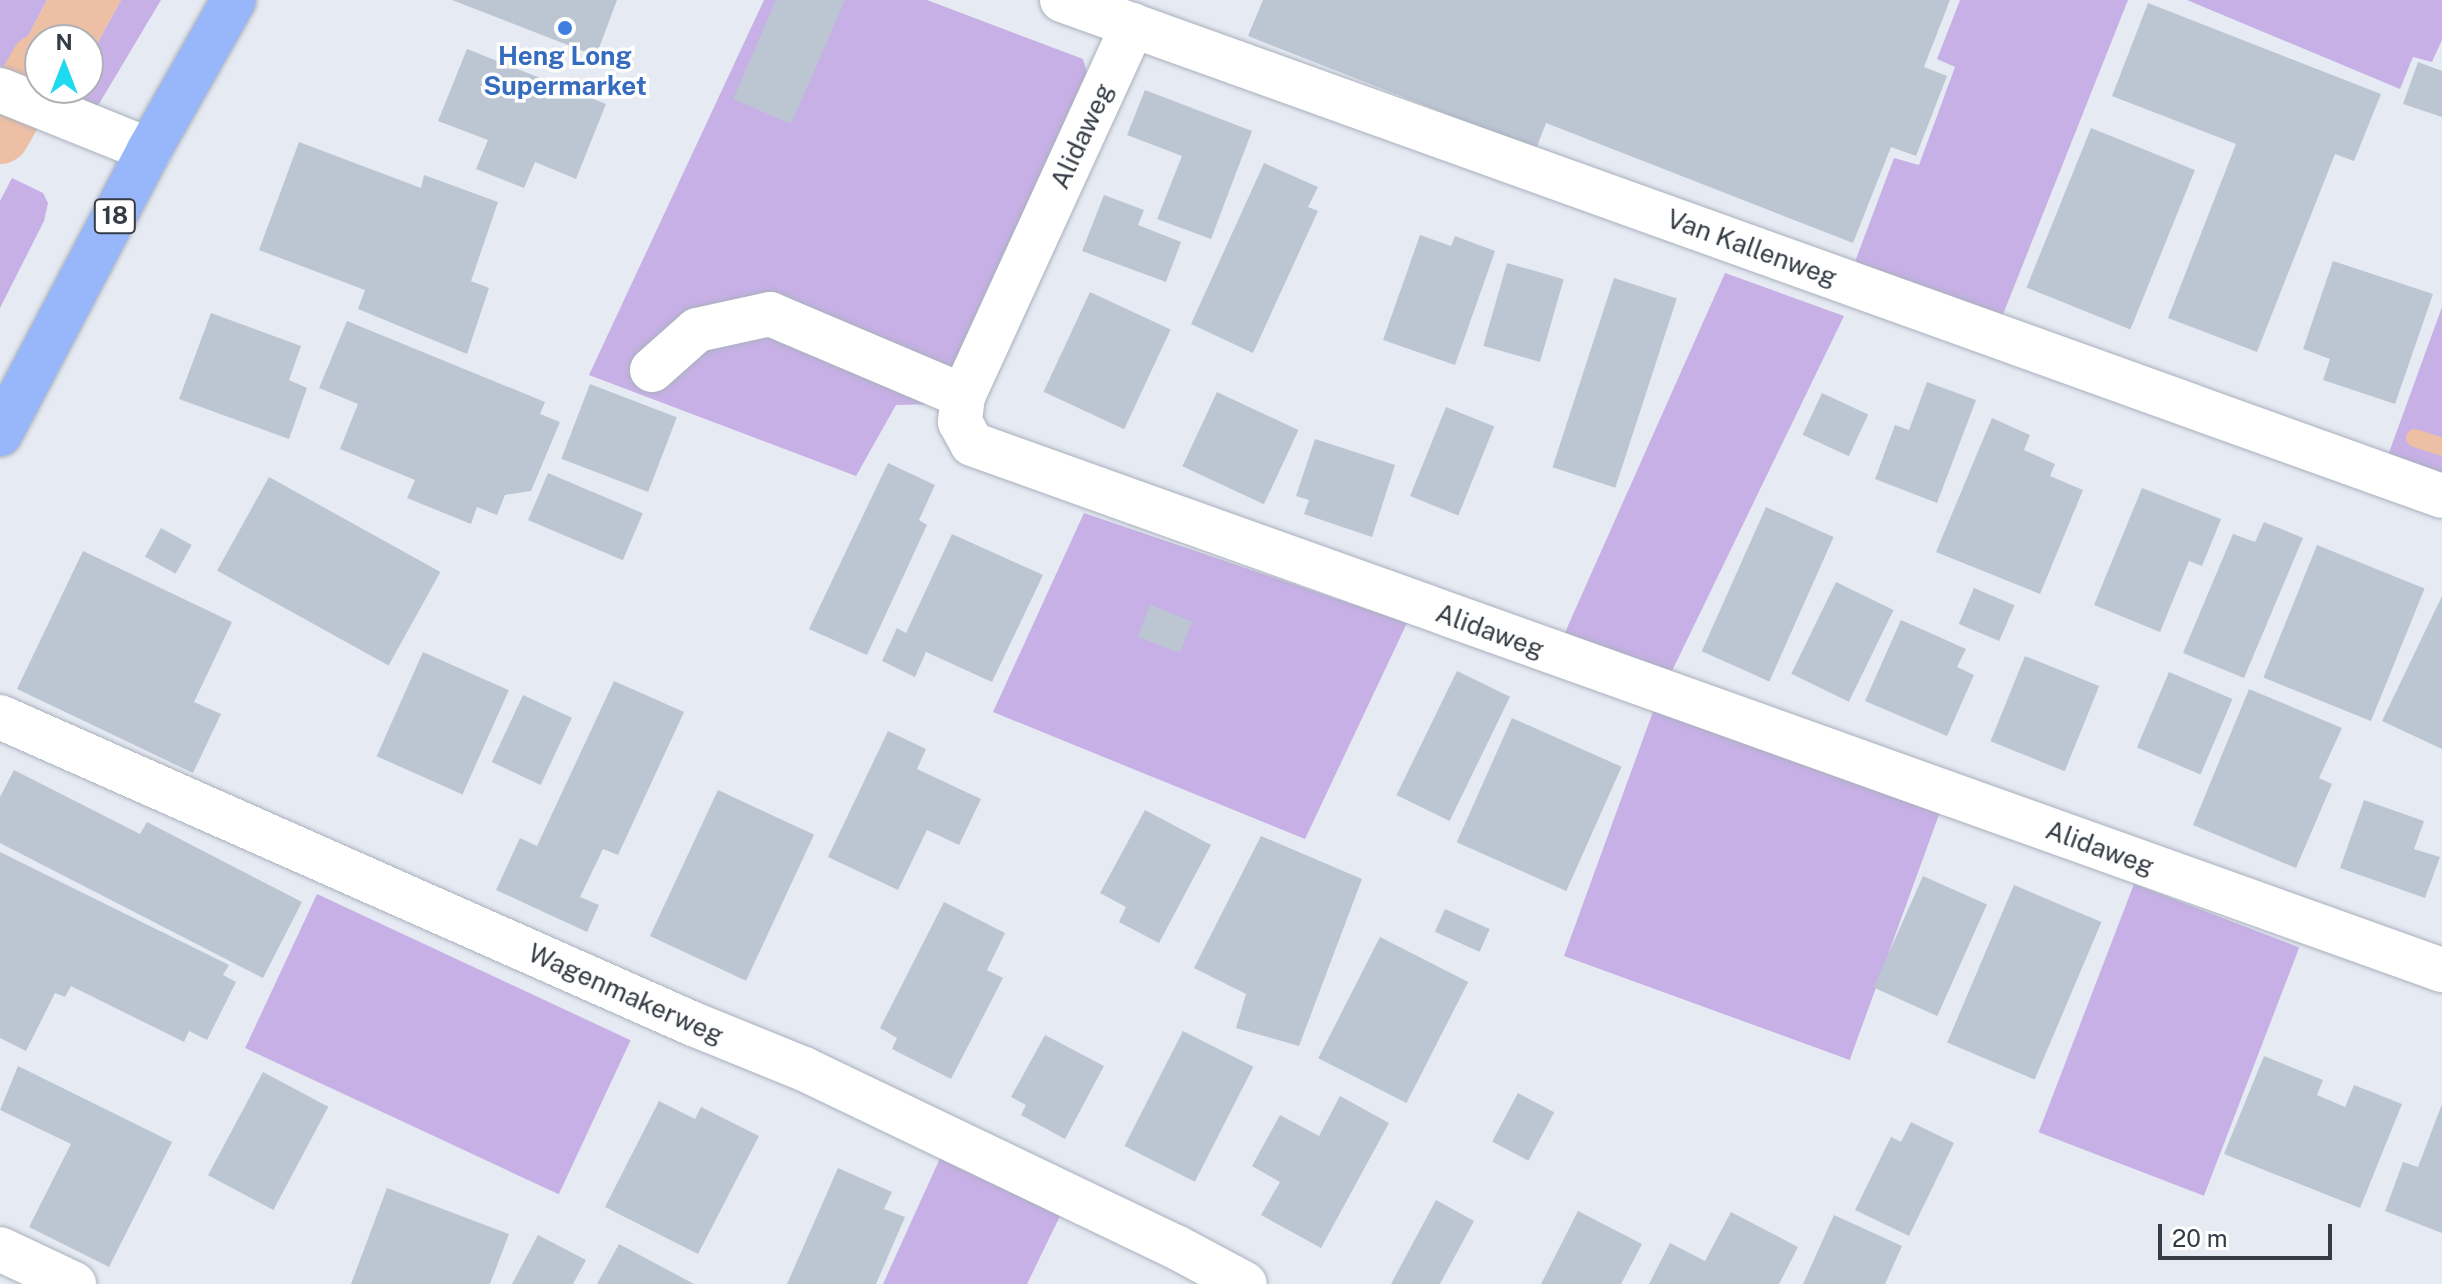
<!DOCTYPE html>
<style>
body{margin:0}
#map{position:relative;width:2442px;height:1284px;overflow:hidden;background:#e6eaf2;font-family:"Public Sans",sans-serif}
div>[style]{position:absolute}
.green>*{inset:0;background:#c6b0e5;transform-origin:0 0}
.water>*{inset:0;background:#edbfa4}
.stream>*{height:18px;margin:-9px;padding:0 9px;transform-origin:9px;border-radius:9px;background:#edbfa4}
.canal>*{height:60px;margin:-30px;padding:0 30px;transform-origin:30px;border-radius:30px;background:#edbfa4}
.building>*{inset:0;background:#bcc6d3;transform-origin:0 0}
.roads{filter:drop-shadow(0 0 2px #a9b1bd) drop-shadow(0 0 2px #a9b1bd)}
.minor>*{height:44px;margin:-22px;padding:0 22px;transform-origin:22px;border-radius:22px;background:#fff}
.major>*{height:44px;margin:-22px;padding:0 22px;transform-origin:22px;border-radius:22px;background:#97b7fa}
.dots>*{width:22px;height:22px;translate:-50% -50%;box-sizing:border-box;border:4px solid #fff;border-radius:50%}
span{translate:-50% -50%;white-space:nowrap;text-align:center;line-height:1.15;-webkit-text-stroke:7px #fff;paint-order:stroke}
.shield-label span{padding:2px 6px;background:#fff;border:2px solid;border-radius:6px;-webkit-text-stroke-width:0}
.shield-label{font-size:24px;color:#353c45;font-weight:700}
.shop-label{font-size:26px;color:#366cbe;font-weight:700}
.street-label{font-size:26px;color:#353c45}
.north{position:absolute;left:24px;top:24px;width:80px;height:80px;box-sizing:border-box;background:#fff;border:2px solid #aeb1b5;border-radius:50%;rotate:0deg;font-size:22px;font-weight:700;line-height:32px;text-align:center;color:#353c45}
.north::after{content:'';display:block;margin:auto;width:28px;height:36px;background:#1edaf1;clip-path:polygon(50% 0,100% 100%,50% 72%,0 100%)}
.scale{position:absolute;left:2158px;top:1224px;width:174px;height:36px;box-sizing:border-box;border:4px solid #353c45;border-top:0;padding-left:10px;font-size:24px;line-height:28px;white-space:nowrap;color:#353c45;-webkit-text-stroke:6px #fff;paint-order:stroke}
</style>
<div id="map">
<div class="green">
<i style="clip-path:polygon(0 0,47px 0,10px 70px,0 66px)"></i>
<i style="clip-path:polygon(121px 0,161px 0,90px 119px,65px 103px,73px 88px,88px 88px,88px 60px)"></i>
<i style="clip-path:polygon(764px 0,927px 0,1083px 59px,1086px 69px,1088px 81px,938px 404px,896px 405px,856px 476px,589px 375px)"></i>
<i style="clip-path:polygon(1960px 0,2128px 0,2000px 322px,1853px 267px,1894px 158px,1919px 165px,1955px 67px,1937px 59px)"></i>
<i style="clip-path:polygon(2187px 0,2442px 0,2442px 40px,2432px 62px,2413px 57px,2400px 89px)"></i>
<i style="clip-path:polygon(12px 178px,43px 193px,48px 203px,44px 221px,0 308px,0 201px)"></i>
<i style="clip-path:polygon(1725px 273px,1844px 316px,1671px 673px,1563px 637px)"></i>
<i style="clip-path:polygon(2442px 307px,2442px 480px,2386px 461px)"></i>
<i style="clip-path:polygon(1084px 513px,1407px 623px,1305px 839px,993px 712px)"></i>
<i style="left:1655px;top:706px;width:304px;height:266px;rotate:20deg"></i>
<i style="left:2134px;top:884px;width:177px;height:266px;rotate:21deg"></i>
<i style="left:317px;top:894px;width:346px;height:170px;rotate:25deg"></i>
<i style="clip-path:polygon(941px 1156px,1061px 1214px,1027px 1284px,883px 1284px)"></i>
</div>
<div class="water">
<i style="clip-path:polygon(47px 0,121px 0,88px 60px,88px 40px,40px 40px,40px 88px,10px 70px)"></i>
</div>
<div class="stream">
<i style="left:2415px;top:438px;width:28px;rotate:18deg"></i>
</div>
<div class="canal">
<i style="left:0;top:134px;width:81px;rotate:-60.6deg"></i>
</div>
<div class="building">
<i style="clip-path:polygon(452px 0,617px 0,596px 56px)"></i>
<i style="clip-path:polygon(776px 0,845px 0,791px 124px,733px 99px)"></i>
<i style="clip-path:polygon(1263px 0,1950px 0,1924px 67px,1947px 76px,1916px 156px,1891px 147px,1853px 243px,1546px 123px,1536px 149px,1248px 36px)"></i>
<i style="clip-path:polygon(2148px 3px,2381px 94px,2354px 161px,2335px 154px,2257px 352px,2168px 318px,2236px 144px,2112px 96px)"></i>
<i style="clip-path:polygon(467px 49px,606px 104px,576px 179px,535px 162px,524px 188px,476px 169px,488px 140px,438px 121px)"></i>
<i style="clip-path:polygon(2418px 62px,2442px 71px,2442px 117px,2403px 104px)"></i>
<i style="clip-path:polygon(1145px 90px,1252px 131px,1211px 239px,1157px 219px,1182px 156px,1127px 135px)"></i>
<i style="left:2091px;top:128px;width:112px;height:172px;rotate:22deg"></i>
<i style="clip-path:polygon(299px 142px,421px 188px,424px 175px,498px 202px,471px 281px,489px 288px,467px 354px,358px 309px,365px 290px,259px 250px)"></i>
<i style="clip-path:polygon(1264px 163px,1318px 187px,1308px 207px,1318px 211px,1253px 353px,1191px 324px)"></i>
<i style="clip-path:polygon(1104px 195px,1144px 210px,1138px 225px,1181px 242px,1166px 282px,1082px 251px)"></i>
<i style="clip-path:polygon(1420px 235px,1451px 246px,1455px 236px,1495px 251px,1455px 365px,1383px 340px)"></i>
<i style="clip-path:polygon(2333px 261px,2433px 294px,2395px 404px,2323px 380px,2330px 359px,2303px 349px)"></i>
<i style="left:1507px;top:263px;width:59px;height:86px;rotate:16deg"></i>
<i style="left:1614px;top:278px;width:66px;height:199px;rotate:18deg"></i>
<i style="left:1090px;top:292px;width:89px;height:110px;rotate:25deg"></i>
<i style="clip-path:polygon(211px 313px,301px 346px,289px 380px,307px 388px,289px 439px,179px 399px)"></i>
<i style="clip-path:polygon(347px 321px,545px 402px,540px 414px,560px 422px,531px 491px,505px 495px,497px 515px,477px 507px,471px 524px,407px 498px,415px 480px,340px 449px,358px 404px,319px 388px)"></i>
<i style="clip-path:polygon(1927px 382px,1976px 400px,1937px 503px,1875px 479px,1895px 425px,1909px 430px)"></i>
<i style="left:590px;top:384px;width:93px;height:80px;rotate:21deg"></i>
<i style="left:1217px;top:392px;width:90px;height:82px;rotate:25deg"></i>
<i style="left:1822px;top:393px;width:51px;height:46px;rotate:25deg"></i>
<i style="left:1446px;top:407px;width:52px;height:96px;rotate:22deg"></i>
<i style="clip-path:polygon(1992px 418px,2030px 435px,2024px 450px,2055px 464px,2050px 476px,2083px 490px,2040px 594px,1936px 552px)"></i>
<i style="clip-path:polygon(1315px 439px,1395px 465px,1372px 537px,1304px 514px,1309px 500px,1296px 496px)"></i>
<i style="clip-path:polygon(888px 463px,935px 485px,919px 520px,927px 525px,867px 655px,809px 629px)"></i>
<i style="left:548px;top:473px;width:103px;height:51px;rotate:23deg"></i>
<i style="left:269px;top:477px;width:196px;height:107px;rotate:29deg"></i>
<i style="clip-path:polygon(2142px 488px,2221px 519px,2202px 566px,2189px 561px,2160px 632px,2094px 605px)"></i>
<i style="left:1766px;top:507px;width:74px;height:158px;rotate:24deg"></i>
<i style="clip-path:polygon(2264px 522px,2303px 538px,2244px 678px,2183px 653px,2233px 534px,2255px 542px)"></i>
<i style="left:161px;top:528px;width:35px;height:33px;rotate:29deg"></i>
<i style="clip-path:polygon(952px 534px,1043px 575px,992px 682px,926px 652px,915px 677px,882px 661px,897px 628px,906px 633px)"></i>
<i style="left:2317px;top:545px;width:116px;height:143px;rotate:22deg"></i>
<i style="clip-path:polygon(83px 551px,232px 622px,194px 702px,221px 714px,193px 773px,17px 689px)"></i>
<i style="left:1836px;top:582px;width:64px;height:102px;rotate:26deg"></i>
<i style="left:1974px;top:588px;width:44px;height:39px;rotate:23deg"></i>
<i style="clip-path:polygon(2442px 596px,2442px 749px,2382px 721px)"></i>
<i style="left:1150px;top:605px;width:45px;height:34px;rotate:21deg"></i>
<i style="clip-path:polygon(1901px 620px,1966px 649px,1957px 667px,1974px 675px,1947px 736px,1865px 701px)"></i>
<i style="left:423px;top:652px;width:94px;height:114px;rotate:24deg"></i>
<i style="left:2025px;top:656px;width:80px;height:92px;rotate:22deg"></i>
<i style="left:1457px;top:671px;width:59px;height:138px;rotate:26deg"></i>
<i style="left:2169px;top:672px;width:69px;height:82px;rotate:23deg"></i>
<i style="clip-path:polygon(614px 681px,684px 712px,618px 855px,603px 849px,580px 897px,599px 905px,587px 932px,496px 890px,520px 838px,537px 846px)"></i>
<i style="clip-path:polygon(2249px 689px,2342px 728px,2319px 778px,2332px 784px,2296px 868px,2193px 825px)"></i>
<i style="left:523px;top:695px;width:54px;height:74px;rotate:25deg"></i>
<i style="left:1512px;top:718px;width:120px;height:136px;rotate:24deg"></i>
<i style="clip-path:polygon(888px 731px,926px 749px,917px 769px,981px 799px,959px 845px,927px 830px,898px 890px,828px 857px)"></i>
<i style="clip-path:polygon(14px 770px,140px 834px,147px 822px,302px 902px,263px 978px,0 843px,0 797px)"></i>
<i style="left:718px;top:790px;width:106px;height:161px;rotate:25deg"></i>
<i style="clip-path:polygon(2364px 800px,2424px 821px,2414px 849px,2440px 857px,2425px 898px,2340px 868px)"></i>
<i style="clip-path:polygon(1145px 810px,1211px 845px,1159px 943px,1119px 922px,1126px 907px,1100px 893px)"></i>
<i style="clip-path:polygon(1261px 836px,1362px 879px,1299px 1046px,1236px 1028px,1246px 994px,1194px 968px)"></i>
<i style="clip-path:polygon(0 852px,229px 965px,223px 975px,236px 982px,207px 1040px,189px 1031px,184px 1042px,71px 986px,65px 997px,55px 993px,26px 1051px,0 1038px)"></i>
<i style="left:1923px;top:876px;width:70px;height:122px;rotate:24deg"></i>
<i style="left:2014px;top:885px;width:95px;height:171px;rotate:23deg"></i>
<i style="clip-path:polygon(944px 902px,1005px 933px,987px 970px,1003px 978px,951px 1079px,892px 1049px,897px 1038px,880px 1028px)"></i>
<i style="left:1445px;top:909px;width:49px;height:25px;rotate:24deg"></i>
<i style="left:1380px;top:937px;width:99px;height:136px;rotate:27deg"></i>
<i style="left:1183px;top:1031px;width:79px;height:129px;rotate:27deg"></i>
<i style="clip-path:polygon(1045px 1035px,1104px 1066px,1065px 1139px,1021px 1115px,1026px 1105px,1011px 1097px)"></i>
<i style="clip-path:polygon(2264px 1056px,2323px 1080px,2317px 1095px,2345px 1107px,2354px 1085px,2402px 1104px,2360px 1208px,2224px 1154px)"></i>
<i style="clip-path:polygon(18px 1066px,172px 1142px,109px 1267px,29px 1227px,71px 1144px,0 1110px)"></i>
<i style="left:263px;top:1072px;width:74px;height:117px;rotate:28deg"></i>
<i style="left:1518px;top:1093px;width:41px;height:55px;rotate:28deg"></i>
<i style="clip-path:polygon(1340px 1096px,1389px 1123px,1321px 1248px,1261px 1215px,1280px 1182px,1252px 1166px,1280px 1115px,1319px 1136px)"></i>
<i style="clip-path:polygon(659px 1101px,695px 1119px,701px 1107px,759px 1136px,698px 1254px,605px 1207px)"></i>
<i style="clip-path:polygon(2442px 1104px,2442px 1233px,2385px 1211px,2403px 1162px,2418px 1167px)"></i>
<i style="clip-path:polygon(1911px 1122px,1954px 1143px,1909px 1236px,1855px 1210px,1891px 1137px,1901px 1142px)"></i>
<i style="clip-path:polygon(838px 1168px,892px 1192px,884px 1209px,905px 1217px,876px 1284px,787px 1284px)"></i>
<i style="clip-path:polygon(387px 1188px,509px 1234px,490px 1284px,351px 1284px)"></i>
<i style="clip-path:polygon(1436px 1200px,1474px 1221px,1440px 1284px,1391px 1284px)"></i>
<i style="clip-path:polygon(1578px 1211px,1642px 1244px,1621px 1284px,1541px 1284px)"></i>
<i style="clip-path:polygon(1731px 1212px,1798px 1247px,1779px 1284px,1649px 1284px,1670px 1243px,1705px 1261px)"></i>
<i style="clip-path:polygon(1834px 1215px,1902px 1246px,1885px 1284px,1803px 1284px)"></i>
<i style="clip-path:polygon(538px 1235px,586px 1260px,573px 1284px,512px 1284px)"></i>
<i style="clip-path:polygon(619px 1244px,694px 1284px,597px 1284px)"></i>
</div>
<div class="roads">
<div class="minor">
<i style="left:1062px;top:0;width:1466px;rotate:19.77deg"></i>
<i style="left:1133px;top:25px;width:408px;rotate:114.6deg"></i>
<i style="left:963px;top:396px;width:26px;rotate:97deg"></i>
<i style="left:960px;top:422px;width:25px;rotate:61deg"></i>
<i style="left:972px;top:444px;width:1561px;rotate:19.69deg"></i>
<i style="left:0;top:90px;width:161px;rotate:21.9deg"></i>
<i style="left:652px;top:370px;width:60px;rotate:-41.6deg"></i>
<i style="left:697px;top:330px;width:75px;rotate:-12.4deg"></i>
<i style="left:770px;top:314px;width:210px;rotate:23deg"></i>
<i style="left:0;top:717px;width:758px;rotate:23.89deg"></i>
<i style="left:693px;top:1024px;width:120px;rotate:22.1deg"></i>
<i style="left:804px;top:1069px;width:412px;rotate:25.6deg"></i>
<i style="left:1176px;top:1247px;width:78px;rotate:28.2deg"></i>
<i style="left:0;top:1249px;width:82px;rotate:25.3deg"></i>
</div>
<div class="major">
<i style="left:0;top:434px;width:321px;rotate:-62.3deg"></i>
<i style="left:149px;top:150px;width:172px;rotate:-60.5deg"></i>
</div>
</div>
<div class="dots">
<i style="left:565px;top:28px;background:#3f7fe0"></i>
</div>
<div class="shield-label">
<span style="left:115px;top:216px">18</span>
</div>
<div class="shop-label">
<span style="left:565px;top:71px">Heng Long<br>Supermarket</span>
</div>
<div class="street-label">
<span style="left:1082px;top:136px;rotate:-65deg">Alidaweg</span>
<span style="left:1752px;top:248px;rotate:20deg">Van Kallenweg</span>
<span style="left:1490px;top:631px;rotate:20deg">Alidaweg</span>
<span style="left:2100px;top:848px;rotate:20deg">Alidaweg</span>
<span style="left:626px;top:994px;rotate:24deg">Wagenmakerweg</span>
</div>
<div class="north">N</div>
<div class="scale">20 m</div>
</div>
